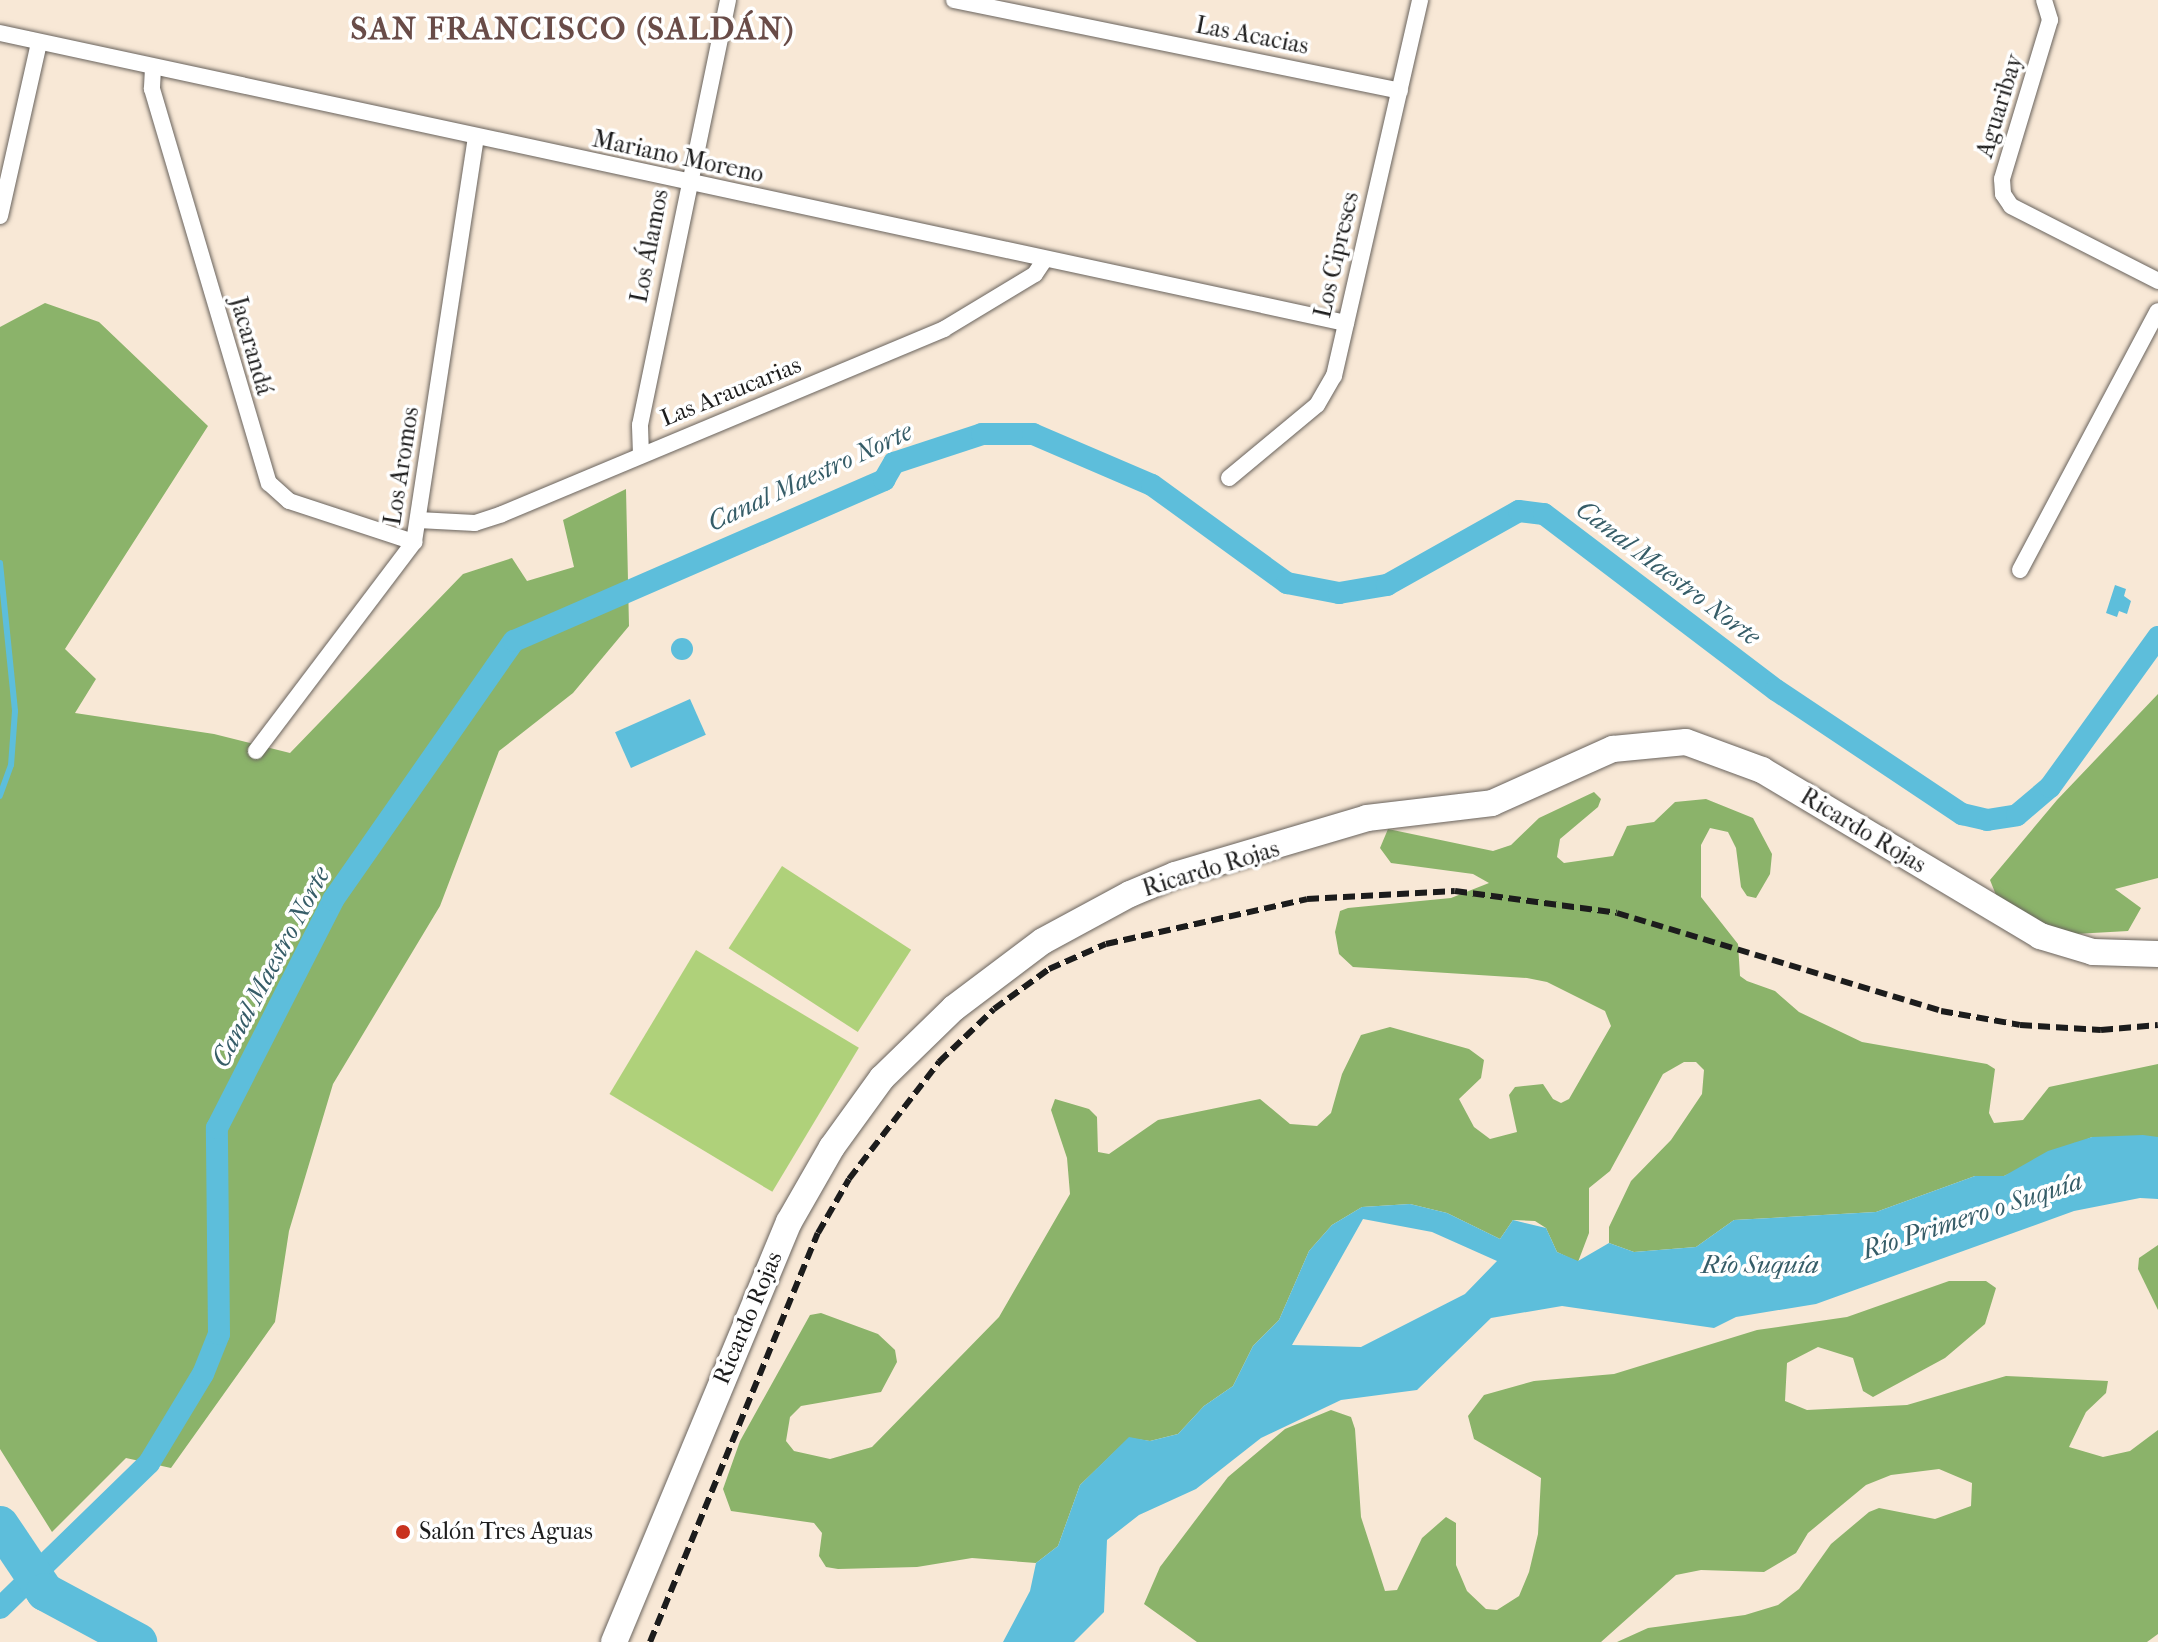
<!DOCTYPE html>
<meta charset="utf-8">
<style>
body{margin:0}
#map{position:relative;width:2158px;height:1642px;overflow:hidden;background:#f8e8d6;font-family:"IM FELL French Canon",serif}
div>[style]{position:absolute}
.green>*{inset:0;background:#afd17a;transform-origin:0 0}
.forest>*{inset:0;background:#8bb36a}
.water>*{inset:0;background:#5dbedb;transform-origin:0 0}
.round{border-radius:50%}
.stream>*{height:6px;margin:-3px;padding:0 3px;transform-origin:3px;border-radius:3px;background:#5dbedb}
.canal>*{height:22px;margin:-11px;padding:0 11px;transform-origin:11px;border-radius:11px;background:#5dbedb}
.river>*{height:38px;margin:-19px;padding:0 19px;transform-origin:19px;border-radius:19px;background:#5dbedb}
.roads{filter:drop-shadow(0 0 2px #69635d) drop-shadow(0 0 2px #69635d)}
.street>*{height:16px;margin:-8px;padding:0 8px;transform-origin:8px;border-radius:8px;background:#fff}
.primary>*{height:26px;margin:-13px;padding:0 13px;transform-origin:13px;border-radius:13px;background:#fff}
.rail>*{height:6px;margin-top:-3px;transform-origin:0;background:repeating-linear-gradient(90deg,#1c1c1c 0 12px,transparent 0 18px)}
.dots>*{width:22px;height:22px;translate:-50% -50%;box-sizing:border-box;border:4px solid #fff;border-radius:50%}
span{translate:-50% -50%;white-space:nowrap;text-align:center;line-height:1.15;-webkit-text-stroke:7px #fff;paint-order:stroke}
.street-label{font-size:24px;color:#1c1c1c}
.poi-label{font-size:24px;color:#1c1c1c}
.left{translate:0 -50%;text-align:left}
.water-label{font-size:26px;color:#365d68;font-style:italic}
.district-label{font-size:32px;color:#694c48;font-weight:700;letter-spacing:2px}
</style>
<div id="map">
<div class="green">
<i style="left:782px;top:866px;width:154px;height:98px;rotate:33deg"></i>
<i style="left:696px;top:950px;width:190px;height:168px;rotate:31deg"></i>
</div>
<div class="forest">
<i style="clip-path:polygon(45px 303px,99px 322px,208px 426px,65px 649px,96px 679px,75px 713px,214px 734px,290px 753px,463px 574px,512px 558px,527px 581px,574px 567px,563px 520px,626px 489px,629px 626px,573px 693px,499px 751px,440px 906px,333px 1084px,289px 1231px,275px 1322px,171px 1468px,126px 1458px,52px 1532px,0 1449px,0 327px)"></i>
<i style="clip-path:polygon(2158px 694px,2158px 878px,2115px 889px,2141px 908px,2128px 931px,2057px 935px,1998px 900px,1990px 880px,2057px 800px)"></i>
<i style="clip-path:polygon(1594px 792px,1601px 799px,1598px 807px,1560px 839px,1557px 857px,1564px 863px,1613px 856px,1627px 826px,1654px 822px,1675px 802px,1706px 799px,1753px 818px,1772px 854px,1770px 874px,1756px 898px,1747px 896px,1741px 887px,1736px 848px,1728px 832px,1710px 828px,1701px 845px,1701px 897px,1738px 944px,1740px 976px,1747px 981px,1775px 991px,1799px 1012px,1862px 1042px,1987px 1064px,1995px 1069px,1989px 1113px,1994px 1123px,2023px 1120px,2049px 1087px,2158px 1064px,2158px 1137px,2092px 1137px,2004px 1176px,1975px 1176px,1876px 1212px,1734px 1220px,1696px 1247px,1634px 1252px,1609px 1243px,1609px 1227px,1631px 1181px,1671px 1140px,1702px 1094px,1704px 1070px,1696px 1062px,1684px 1062px,1663px 1074px,1610px 1171px,1589px 1188px,1589px 1233px,1578px 1262px,1557px 1252px,1546px 1228px,1535px 1221px,1513px 1220px,1500px 1239px,1447px 1213px,1410px 1204px,1362px 1207px,1332px 1225px,1309px 1251px,1279px 1320px,1253px 1346px,1233px 1386px,1204px 1406px,1178px 1434px,1150px 1441px,1129px 1438px,1080px 1485px,1058px 1546px,1036px 1563px,972px 1558px,917px 1567px,838px 1569px,826px 1567px,819px 1556px,822px 1533px,814px 1523px,731px 1511px,723px 1489px,740px 1441px,810px 1315px,821px 1313px,878px 1334px,895px 1350px,897px 1362px,881px 1392px,801px 1406px,790px 1417px,786px 1441px,794px 1451px,830px 1459px,872px 1447px,999px 1317px,1070px 1194px,1067px 1158px,1051px 1110px,1055px 1099px,1089px 1109px,1097px 1117px,1098px 1152px,1109px 1154px,1158px 1120px,1260px 1099px,1290px 1124px,1317px 1126px,1331px 1113px,1342px 1074px,1361px 1035px,1390px 1027px,1469px 1049px,1484px 1060px,1481px 1078px,1459px 1099px,1474px 1127px,1490px 1139px,1517px 1132px,1509px 1095px,1515px 1087px,1543px 1084px,1553px 1099px,1561px 1103px,1569px 1099px,1611px 1026px,1605px 1011px,1547px 982px,1527px 978px,1353px 967px,1339px 954px,1335px 932px,1340px 911px,1348px 908px,1451px 898px,1489px 883px,1473px 874px,1391px 863px,1380px 848px,1388px 829px,1493px 851px,1511px 845px,1539px 818px)"></i>
<i style="clip-path:polygon(2158px 1245px,2158px 1310px,2138px 1269px,2139px 1258px)"></i>
<i style="clip-path:polygon(1949px 1281px,1986px 1281px,1996px 1288px,1985px 1324px,1945px 1358px,1873px 1397px,1863px 1391px,1853px 1358px,1818px 1347px,1787px 1363px,1785px 1401px,1807px 1410px,1907px 1405px,2006px 1376px,2108px 1381px,2106px 1393px,2086px 1412px,2069px 1447px,2103px 1457px,2130px 1451px,2158px 1430px,2158px 1634px,2147px 1642px,1617px 1642px,1648px 1628px,1745px 1615px,1778px 1605px,1799px 1589px,1831px 1544px,1869px 1512px,1879px 1508px,1935px 1519px,1971px 1506px,1972px 1483px,1939px 1469px,1891px 1475px,1866px 1485px,1808px 1533px,1796px 1553px,1764px 1572px,1701px 1570px,1676px 1575px,1601px 1642px,1197px 1642px,1144px 1604px,1160px 1567px,1228px 1477px,1285px 1429px,1331px 1410px,1351px 1417px,1355px 1429px,1361px 1517px,1385px 1591px,1397px 1590px,1422px 1538px,1446px 1517px,1456px 1523px,1456px 1565px,1467px 1591px,1486px 1609px,1497px 1610px,1519px 1596px,1529px 1572px,1538px 1534px,1541px 1478px,1474px 1439px,1468px 1416px,1484px 1395px,1534px 1381px,1614px 1374px,1757px 1330px,1847px 1317px)"></i>
</div>
<div class="water">
<i style="clip-path:polygon(2115px 585px,2126px 589px,2124px 596px,2131px 601px,2127px 614px,2119px 611px,2117px 617px,2106px 613px)"></i>
<i class="round" style="left:671px;top:638px;width:22px;height:22px"></i>
<i style="left:690px;top:699px;width:39px;height:82px;rotate:66deg"></i>
<i style="clip-path:polygon(evenodd,2143px 1135px,2158px 1137px,2158px 1199px,2140px 1198px,2074px 1211px,1816px 1304px,1736px 1317px,1714px 1328px,1562px 1306px,1491px 1318px,1417px 1390px,1341px 1400px,1261px 1438px,1196px 1489px,1139px 1515px,1107px 1540px,1104px 1612px,1074px 1642px,1003px 1642px,1030px 1591px,1036px 1563px,1058px 1546px,1080px 1485px,1129px 1437px,1150px 1441px,1178px 1434px,1204px 1406px,1233px 1386px,1253px 1346px,1279px 1320px,1309px 1251px,1332px 1225px,1362px 1207px,1410px 1204px,1447px 1213px,1500px 1239px,1513px 1220px,1546px 1228px,1557px 1252px,1578px 1261px,1609px 1243px,1634px 1252px,1696px 1247px,1734px 1220px,1876px 1212px,1975px 1176px,2004px 1176px,2048px 1151px,2092px 1137px,2143px 1135px,1363px 1219px,1432px 1232px,1497px 1261px,1465px 1294px,1361px 1347px,1292px 1345px,1363px 1219px)"></i>
</div>
<div class="stream">
<i style="left:0;top:563px;width:149px;rotate:84.2deg"></i>
<i style="left:15px;top:711px;width:54px;rotate:94.2deg"></i>
<i style="left:11px;top:765px;width:33px;rotate:110deg"></i>
</div>
<div class="canal">
<i style="left:0;top:1608px;width:208px;rotate:-44.2deg"></i>
<i style="left:149px;top:1463px;width:104px;rotate:-58.8deg"></i>
<i style="left:203px;top:1374px;width:43px;rotate:-68.2deg"></i>
<i style="left:219px;top:1334px;width:206px;rotate:-90.6deg"></i>
<i style="left:217px;top:1128px;width:256px;rotate:-63deg"></i>
<i style="left:333px;top:900px;width:316px;rotate:-55.1deg"></i>
<i style="left:514px;top:641px;width:404px;rotate:-23.5deg"></i>
<i style="left:884px;top:480px;width:20px;rotate:-60deg"></i>
<i style="left:894px;top:463px;width:93px;rotate:-18.2deg"></i>
<i style="left:982px;top:434px;width:51px"></i>
<i style="left:1033px;top:434px;width:129px;rotate:23.2deg"></i>
<i style="left:1152px;top:485px;width:167px;rotate:36deg"></i>
<i style="left:1287px;top:583px;width:53px;rotate:10.9deg"></i>
<i style="left:1339px;top:593px;width:49px;rotate:-9.5deg"></i>
<i style="left:1387px;top:585px;width:151px;rotate:-29.3deg"></i>
<i style="left:1519px;top:511px;width:25px;rotate:7deg"></i>
<i style="left:1544px;top:514px;width:291px;rotate:37.2deg"></i>
<i style="left:1776px;top:690px;width:224px;rotate:33.7deg"></i>
<i style="left:1962px;top:814px;width:26px;rotate:13deg"></i>
<i style="left:1987px;top:820px;width:30px;rotate:-9deg"></i>
<i style="left:2017px;top:815px;width:43px;rotate:-40.3deg"></i>
<i style="left:2050px;top:787px;width:185px;rotate:-54.2deg"></i>
</div>
<div class="river">
<i style="left:0;top:1525px;width:81px;rotate:56.1deg"></i>
<i style="left:45px;top:1592px;width:106px;rotate:28.3deg"></i>
</div>
<div class="roads">
<div class="street">
<i style="left:954px;top:0;width:455px;rotate:11.5deg"></i>
<i style="left:2044px;top:0;width:21px;rotate:73deg"></i>
<i style="left:2050px;top:20px;width:166px;rotate:106.8deg"></i>
<i style="left:2002px;top:179px;width:15px;rotate:86deg"></i>
<i style="left:2003px;top:194px;width:14px;rotate:56deg"></i>
<i style="left:2011px;top:206px;width:165px;rotate:27deg"></i>
<i style="left:0;top:33px;width:1377px;rotate:12.16deg"></i>
<i style="left:153px;top:68px;width:21px;rotate:93deg"></i>
<i style="left:152px;top:89px;width:411px;rotate:73.5deg"></i>
<i style="left:269px;top:483px;width:27px;rotate:42deg"></i>
<i style="left:289px;top:501px;width:132px;rotate:18.2deg"></i>
<i style="left:0;top:216px;width:177px;rotate:-77.3deg"></i>
<i style="left:641px;top:455px;width:30px;rotate:-92deg"></i>
<i style="left:640px;top:425px;width:434px;rotate:-78.3deg"></i>
<i style="left:1229px;top:478px;width:114px;rotate:-39.7deg"></i>
<i style="left:1317px;top:405px;width:34px;rotate:-60deg"></i>
<i style="left:1334px;top:376px;width:386px;rotate:-77.1deg"></i>
<i style="left:418px;top:520px;width:57px;rotate:3deg"></i>
<i style="left:475px;top:523px;width:28px;rotate:-18deg"></i>
<i style="left:502px;top:514px;width:479px;rotate:-22.7deg"></i>
<i style="left:944px;top:329px;width:106px;rotate:-31.1deg"></i>
<i style="left:1035px;top:274px;width:18px;rotate:-56deg"></i>
<i style="left:2020px;top:570px;width:293px;rotate:-62deg"></i>
<i style="left:256px;top:751px;width:262px;rotate:-52.9deg"></i>
<i style="left:414px;top:542px;width:408px;rotate:-81.3deg"></i>
</div>
<div class="primary">
<i style="left:614px;top:1642px;width:455px;rotate:-67.4deg"></i>
<i style="left:789px;top:1222px;width:86px;rotate:-60.2deg"></i>
<i style="left:832px;top:1147px;width:85px;rotate:-54.1deg"></i>
<i style="left:882px;top:1078px;width:100px;rotate:-44.2deg"></i>
<i style="left:954px;top:1008px;width:111px;rotate:-37deg"></i>
<i style="left:1043px;top:941px;width:99px;rotate:-28.4deg"></i>
<i style="left:1130px;top:894px;width:49px;rotate:-22.9deg"></i>
<i style="left:1175px;top:875px;width:200px;rotate:-16.5deg"></i>
<i style="left:1367px;top:818px;width:126px;rotate:-6.8deg"></i>
<i style="left:1492px;top:803px;width:133px;rotate:-24.1deg"></i>
<i style="left:1613px;top:749px;width:73px;rotate:-5.5deg"></i>
<i style="left:1686px;top:742px;width:81px;rotate:20.2deg"></i>
<i style="left:1762px;top:770px;width:324px;rotate:30.8deg"></i>
<i style="left:2040px;top:936px;width:55px;rotate:16.8deg"></i>
<i style="left:2093px;top:952px;width:65px;rotate:1.8deg"></i>
</div>
</div>
<div class="rail">
<i style="left:650px;top:1642px;width:442px;rotate:-67.7deg"></i>
<i style="left:818px;top:1233px;width:62px;rotate:-60.1deg"></i>
<i style="left:849px;top:1179px;width:148px;rotate:-52.4deg"></i>
<i style="left:939px;top:1062px;width:76px;rotate:-43.9deg"></i>
<i style="left:994px;top:1009px;width:68px;rotate:-36deg"></i>
<i style="left:1049px;top:969px;width:62px;rotate:-23.7deg"></i>
<i style="left:1106px;top:944px;width:206px;rotate:-12.6deg"></i>
<i style="left:1307px;top:899px;width:148px;rotate:-3.1deg"></i>
<i style="left:1455px;top:891px;width:163px;rotate:7.7deg"></i>
<i style="left:1617px;top:913px;width:338px;rotate:16.8deg"></i>
<i style="left:1941px;top:1011px;width:80px;rotate:10deg"></i>
<i style="left:2020px;top:1025px;width:81px;rotate:3.5deg"></i>
<i style="left:2101px;top:1030px;width:57px;rotate:-5deg"></i>
</div>
<div class="dots">
<i style="left:403px;top:1532px;background:#c8321e"></i>
</div>
<div class="street-label">
<span style="left:1252px;top:36px;rotate:11deg">Las Acacias</span>
<span style="left:2000px;top:106px;rotate:-73deg">Aguaribay</span>
<span style="left:678px;top:157px;rotate:12deg">Mariano Moreno</span>
<span style="left:650px;top:246px;rotate:-79deg">Los Álamos</span>
<span style="left:1337px;top:255px;rotate:-77deg">Los Cipreses</span>
<span style="left:251px;top:346px;rotate:74deg">Jacarandá</span>
<span style="left:731px;top:392px;rotate:-22deg">Las Araucarias</span>
<span style="left:402px;top:466px;rotate:-81deg">Los Aromos</span>
<span style="left:1863px;top:831px;rotate:31deg">Ricardo Rojas</span>
<span style="left:1211px;top:869px;rotate:-17deg">Ricardo Rojas</span>
<span style="left:748px;top:1318px;rotate:-67deg">Ricardo Rojas</span>
</div>
<div class="poi-label">
<span class="left" style="left:419px;top:1532px">Salón Tres Aguas</span>
</div>
<div class="water-label">
<span style="left:810px;top:477px;rotate:-25deg">Canal Maestro Norte</span>
<span style="left:1668px;top:573px;rotate:37deg">Canal Maestro Norte</span>
<span style="left:271px;top:967px;rotate:-62deg">Canal Maestro Norte</span>
<span style="left:1972px;top:1216px;rotate:-18deg">Río Primero o Suquía</span>
<span style="left:1760px;top:1265px">Río Suquía</span>
</div>
<div class="district-label">
<span style="left:573px;top:29px">SAN FRANCISCO (SALDÁN)</span>
</div>
</div>
